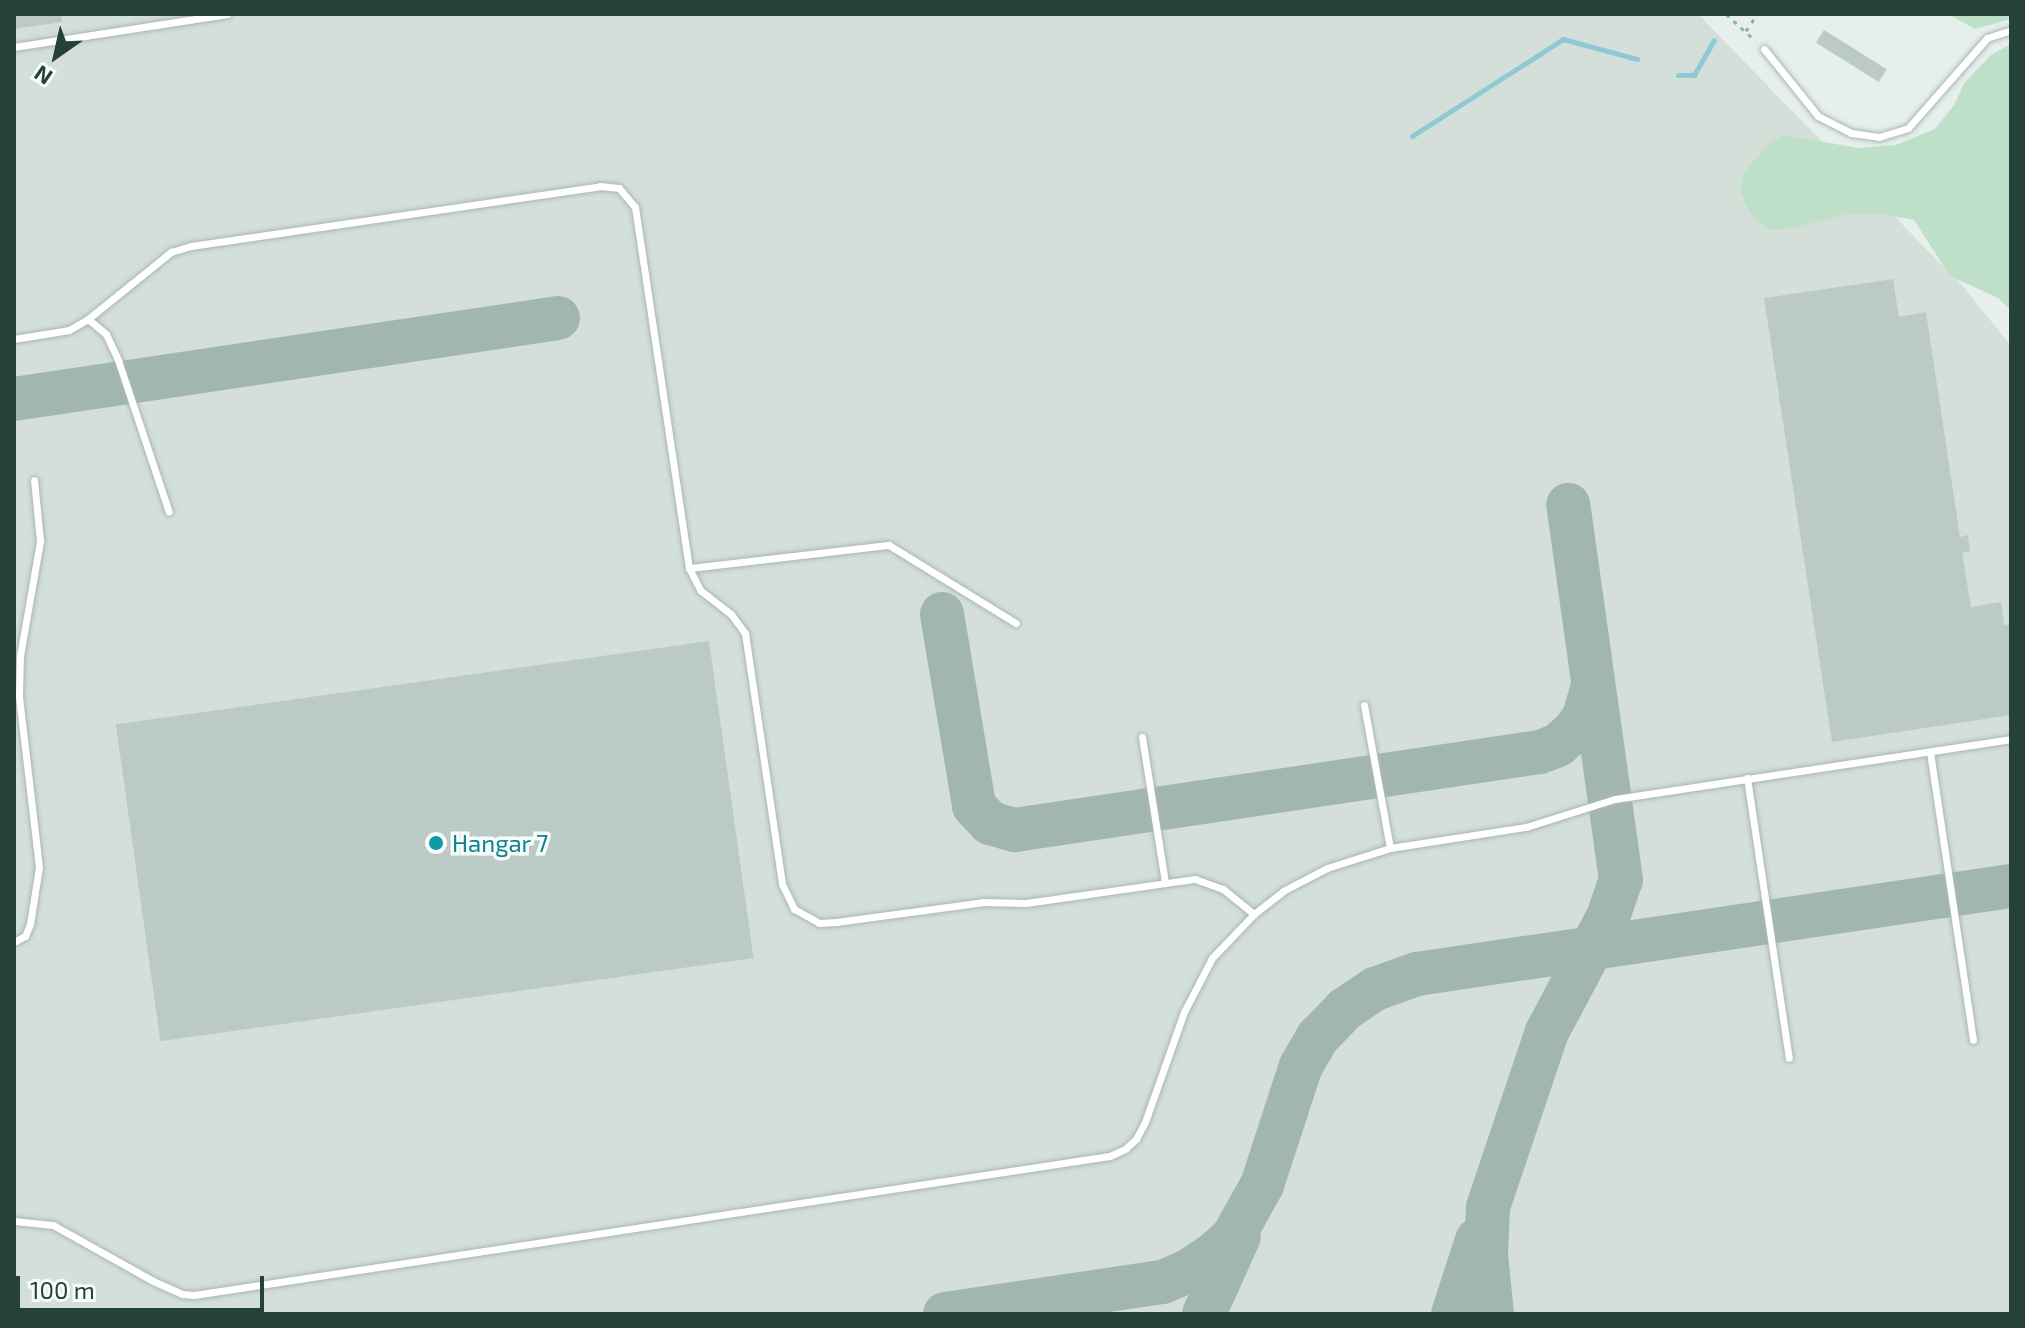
<!DOCTYPE html>
<style>
body{margin:0}
#map{position:relative;width:2025px;height:1328px;overflow:hidden;background:#e6efeb;font-family:"Exo 2",sans-serif}
div>[style]{position:absolute}
.built>*{inset:0;background:#d4dfda}
.green>*{inset:0;background:#bfe0c8}
.stream>*{height:5px;margin:-2.5px;padding:0 2.5px;transform-origin:2.5px;border-radius:2.5px;background:#8ec9d4}
.taxiway>*{height:44px;margin:-22px;padding:0 22px;transform-origin:22px;border-radius:22px;background:#a2b6b0}
.building>*{inset:0;background:#bbcac4;transform-origin:0 0}
.path>*{height:3px;margin-top:-1.5px;transform-origin:0;background:repeating-linear-gradient(90deg,#86b3a5 0 4px,transparent 0 10px)}
.roads{filter:drop-shadow(0 0 2px #a8b8b2) drop-shadow(0 0 2px #a8b8b2)}
.lane>*{height:7px;margin:-3.5px;padding:0 3.5px;transform-origin:3.5px;border-radius:3.5px;background:#fff}
.dots>*{width:22px;height:22px;translate:-50% -50%;box-sizing:border-box;border:4px solid #f7fbf9;border-radius:50%}
span{translate:-50% -50%;white-space:nowrap;text-align:center;line-height:1.15;-webkit-text-stroke:7px #f7fbf9;paint-order:stroke}
.culture-label{font-size:24px;color:#0d838f}
.left{translate:0 -50%;text-align:left}
.frame{position:absolute;inset:0;border:16px solid #24423a;pointer-events:none}
.north{position:absolute;left:16px;top:16px;width:80px;height:80px;-webkit-text-stroke:6px #f7fbf9;paint-order:stroke;rotate:214deg;font-size:22px;font-weight:700;line-height:32px;text-align:center;color:#24423a}
.north::after{content:'';display:block;margin:auto;width:28px;height:36px;background:#24423a;clip-path:polygon(50% 0,100% 100%,50% 72%,0 100%)}
.scale{position:absolute;left:16px;top:1276px;width:248px;height:36px;box-sizing:border-box;border:4px solid #24423a;border-top:0;padding-left:10px;font-size:24px;line-height:28px;white-space:nowrap;color:#24423a;-webkit-text-stroke:6px #f7fbf9;paint-order:stroke}
</style>
<div id="map">
<div class="built">
<i style="clip-path:polygon(14px 14px,1698px 14px,1965px 289px,2011px 346px,2011px 1314px,14px 1314px)"></i>
</div>
<div class="green">
<i style="clip-path:polygon(1948px 14px,2011px 14px,2011px 19px,1975px 29px)"></i>
<i style="clip-path:polygon(2011px 44px,2011px 310px,1998px 298px,1950px 276px,1914px 220px,1880px 214px,1848px 214px,1788px 229px,1769px 229px,1751px 215px,1740px 192px,1743px 174px,1769px 143px,1784px 135px,1858px 148px,1896px 145px,1935px 129px,1954px 105px,1965px 82px,1991px 55px)"></i>
</div>
<div class="stream">
<i style="left:1678px;top:75px;width:16px"></i>
<i style="left:1694px;top:75px;width:40px;rotate:-60.3deg"></i>
<i style="left:1412px;top:136px;width:179px;rotate:-32.7deg"></i>
<i style="left:1563px;top:39px;width:77px;rotate:15.1deg"></i>
</div>
<div class="taxiway">
<i style="left:14px;top:399px;width:550px;rotate:-8.47deg"></i>
<i style="left:942px;top:614px;width:195px;rotate:80.5deg"></i>
<i style="left:974px;top:806px;width:23px;rotate:47deg"></i>
<i style="left:990px;top:823px;width:26px;rotate:16deg"></i>
<i style="left:1015px;top:830px;width:531px;rotate:-8.45deg"></i>
<i style="left:1540px;top:752px;width:19px;rotate:-21deg"></i>
<i style="left:1558px;top:745px;width:21px;rotate:-41deg"></i>
<i style="left:1574px;top:731px;width:17px;rotate:-54deg"></i>
<i style="left:1584px;top:717px;width:33px;rotate:-74deg"></i>
<i style="left:945px;top:1314px;width:220px;rotate:-8.4deg"></i>
<i style="left:1163px;top:1282px;width:30px;rotate:-24deg"></i>
<i style="left:1190px;top:1270px;width:30px;rotate:-34deg"></i>
<i style="left:1215px;top:1253px;width:24px;rotate:-42deg"></i>
<i style="left:1233px;top:1237px;width:60px;rotate:-60.9deg"></i>
<i style="left:1262px;top:1185px;width:125px;rotate:-71.9deg"></i>
<i style="left:1301px;top:1066px;width:34px;rotate:-60deg"></i>
<i style="left:1318px;top:1037px;width:39px;rotate:-46deg"></i>
<i style="left:1345px;top:1009px;width:36px;rotate:-34deg"></i>
<i style="left:1375px;top:989px;width:45px;rotate:-19.7deg"></i>
<i style="left:1417px;top:974px;width:600px;rotate:-8.43deg"></i>
<i style="left:1204px;top:1314px;width:85px;rotate:-65.8deg"></i>
<i style="left:1453px;top:1314px;width:78px;rotate:-72deg"></i>
<i style="left:1492px;top:1314px;width:59px;rotate:-95.8deg"></i>
<i style="left:1486px;top:1255px;width:48px;rotate:-87.6deg"></i>
<i style="left:1488px;top:1207px;width:185px;rotate:-71.4deg"></i>
<i style="left:1547px;top:1032px;width:130px;rotate:-62.1deg"></i>
<i style="left:1608px;top:917px;width:39px;rotate:-71deg"></i>
<i style="left:1621px;top:880px;width:379px;rotate:-98deg"></i>
</div>
<div class="building">
<i style="clip-path:polygon(14px 14px,61px 14px,62px 22px,14px 29px)"></i>
<i style="left:1824px;top:30px;width:74px;height:15px;rotate:32deg"></i>
<i style="clip-path:polygon(1893px 279px,1899px 317px,1926px 312px,1960px 537px,1968px 535px,1970px 551px,1962px 553px,1971px 607px,2001px 602px,2004px 625px,2011px 624px,2011px 715px,1832px 742px,1764px 298px)"></i>
<i style="left:709px;top:641px;width:320px;height:599px;rotate:82deg"></i>
</div>
<div class="path">
<i style="left:1726px;top:14px;width:40px;rotate:42deg"></i>
<i style="left:1746px;top:31px;width:20px;rotate:-57deg"></i>
</div>
<div class="roads">
<div class="lane">
<i style="left:14px;top:47px;width:216px;rotate:-8.8deg"></i>
<i style="left:1764px;top:49px;width:86px;rotate:51.1deg"></i>
<i style="left:1818px;top:116px;width:37px;rotate:27deg"></i>
<i style="left:1851px;top:133px;width:28px;rotate:8deg"></i>
<i style="left:1879px;top:137px;width:30px;rotate:-17deg"></i>
<i style="left:1908px;top:128px;width:120px;rotate:-48.7deg"></i>
<i style="left:1987px;top:38px;width:25px;rotate:-18deg"></i>
<i style="left:88px;top:319px;width:23px;rotate:40deg"></i>
<i style="left:106px;top:334px;width:29px;rotate:65deg"></i>
<i style="left:118px;top:360px;width:160px;rotate:71.5deg"></i>
<i style="left:14px;top:339px;width:56px;rotate:-9.3deg"></i>
<i style="left:69px;top:330px;width:22px;rotate:-30deg"></i>
<i style="left:88px;top:319px;width:107px;rotate:-38.9deg"></i>
<i style="left:171px;top:252px;width:21px;rotate:-17deg"></i>
<i style="left:191px;top:246px;width:413px;rotate:-8.3deg"></i>
<i style="left:600px;top:186px;width:19px;rotate:6deg"></i>
<i style="left:619px;top:188px;width:25px;rotate:50deg"></i>
<i style="left:635px;top:207px;width:365px;rotate:81.5deg"></i>
<i style="left:689px;top:568px;width:25px;rotate:63deg"></i>
<i style="left:700px;top:590px;width:39px;rotate:38deg"></i>
<i style="left:731px;top:614px;width:24px;rotate:54deg"></i>
<i style="left:745px;top:633px;width:254px;rotate:81.6deg"></i>
<i style="left:782px;top:884px;width:28px;rotate:64deg"></i>
<i style="left:794px;top:909px;width:29px;rotate:29deg"></i>
<i style="left:819px;top:923px;width:17px;rotate:-3deg"></i>
<i style="left:836px;top:922px;width:148px;rotate:-7.7deg"></i>
<i style="left:983px;top:902px;width:43px;rotate:1.3deg"></i>
<i style="left:1026px;top:903px;width:171px;rotate:-8.1deg"></i>
<i style="left:1195px;top:879px;width:30px;rotate:20deg"></i>
<i style="left:1223px;top:889px;width:40px;rotate:39deg"></i>
<i style="left:689px;top:568px;width:201px;rotate:-6.6deg"></i>
<i style="left:889px;top:545px;width:149px;rotate:31.6deg"></i>
<i style="left:1364px;top:705px;width:145px;rotate:79.7deg"></i>
<i style="left:1142px;top:737px;width:147px;rotate:81deg"></i>
<i style="left:1930px;top:752px;width:291px;rotate:81.5deg"></i>
<i style="left:1747px;top:778px;width:283px;rotate:81.5deg"></i>
<i style="left:14px;top:942px;width:13px;rotate:-29deg"></i>
<i style="left:25px;top:936px;width:13px;rotate:-67deg"></i>
<i style="left:30px;top:924px;width:58px;rotate:-81deg"></i>
<i style="left:39px;top:867px;width:172px;rotate:-96.7deg"></i>
<i style="left:19px;top:696px;width:40px;rotate:-88.6deg"></i>
<i style="left:20px;top:656px;width:117px;rotate:-80.1deg"></i>
<i style="left:40px;top:541px;width:61px;rotate:-95.6deg"></i>
<i style="left:14px;top:1221px;width:39px;rotate:6deg"></i>
<i style="left:53px;top:1225px;width:115px;rotate:29.2deg"></i>
<i style="left:153px;top:1281px;width:32px;rotate:24deg"></i>
<i style="left:182px;top:1294px;width:12px;rotate:5deg"></i>
<i style="left:194px;top:1295px;width:926px;rotate:-8.63deg"></i>
<i style="left:1110px;top:1156px;width:17px;rotate:-25deg"></i>
<i style="left:1125px;top:1149px;width:15px;rotate:-42deg"></i>
<i style="left:1136px;top:1139px;width:19px;rotate:-62deg"></i>
<i style="left:1145px;top:1122px;width:117px;rotate:-70.5deg"></i>
<i style="left:1184px;top:1012px;width:61px;rotate:-62.6deg"></i>
<i style="left:1212px;top:958px;width:61px;rotate:-46.3deg"></i>
<i style="left:1254px;top:914px;width:37px;rotate:-38deg"></i>
<i style="left:1283px;top:891px;width:50px;rotate:-27.6deg"></i>
<i style="left:1327px;top:868px;width:66px;rotate:-17.6deg"></i>
<i style="left:1390px;top:848px;width:138px;rotate:-8.8deg"></i>
<i style="left:1526px;top:827px;width:93px;rotate:-17.5deg"></i>
<i style="left:1615px;top:799px;width:401px;rotate:-8.6deg"></i>
</div>
</div>
<div class="dots">
<i style="left:436px;top:843px;background:#0f9aa8"></i>
</div>
<div class="culture-label">
<span class="left" style="left:452px;top:843px">Hangar 7</span>
</div>
<div class="frame"></div>
<div class="north">N</div>
<div class="scale">100 m</div>
</div>
